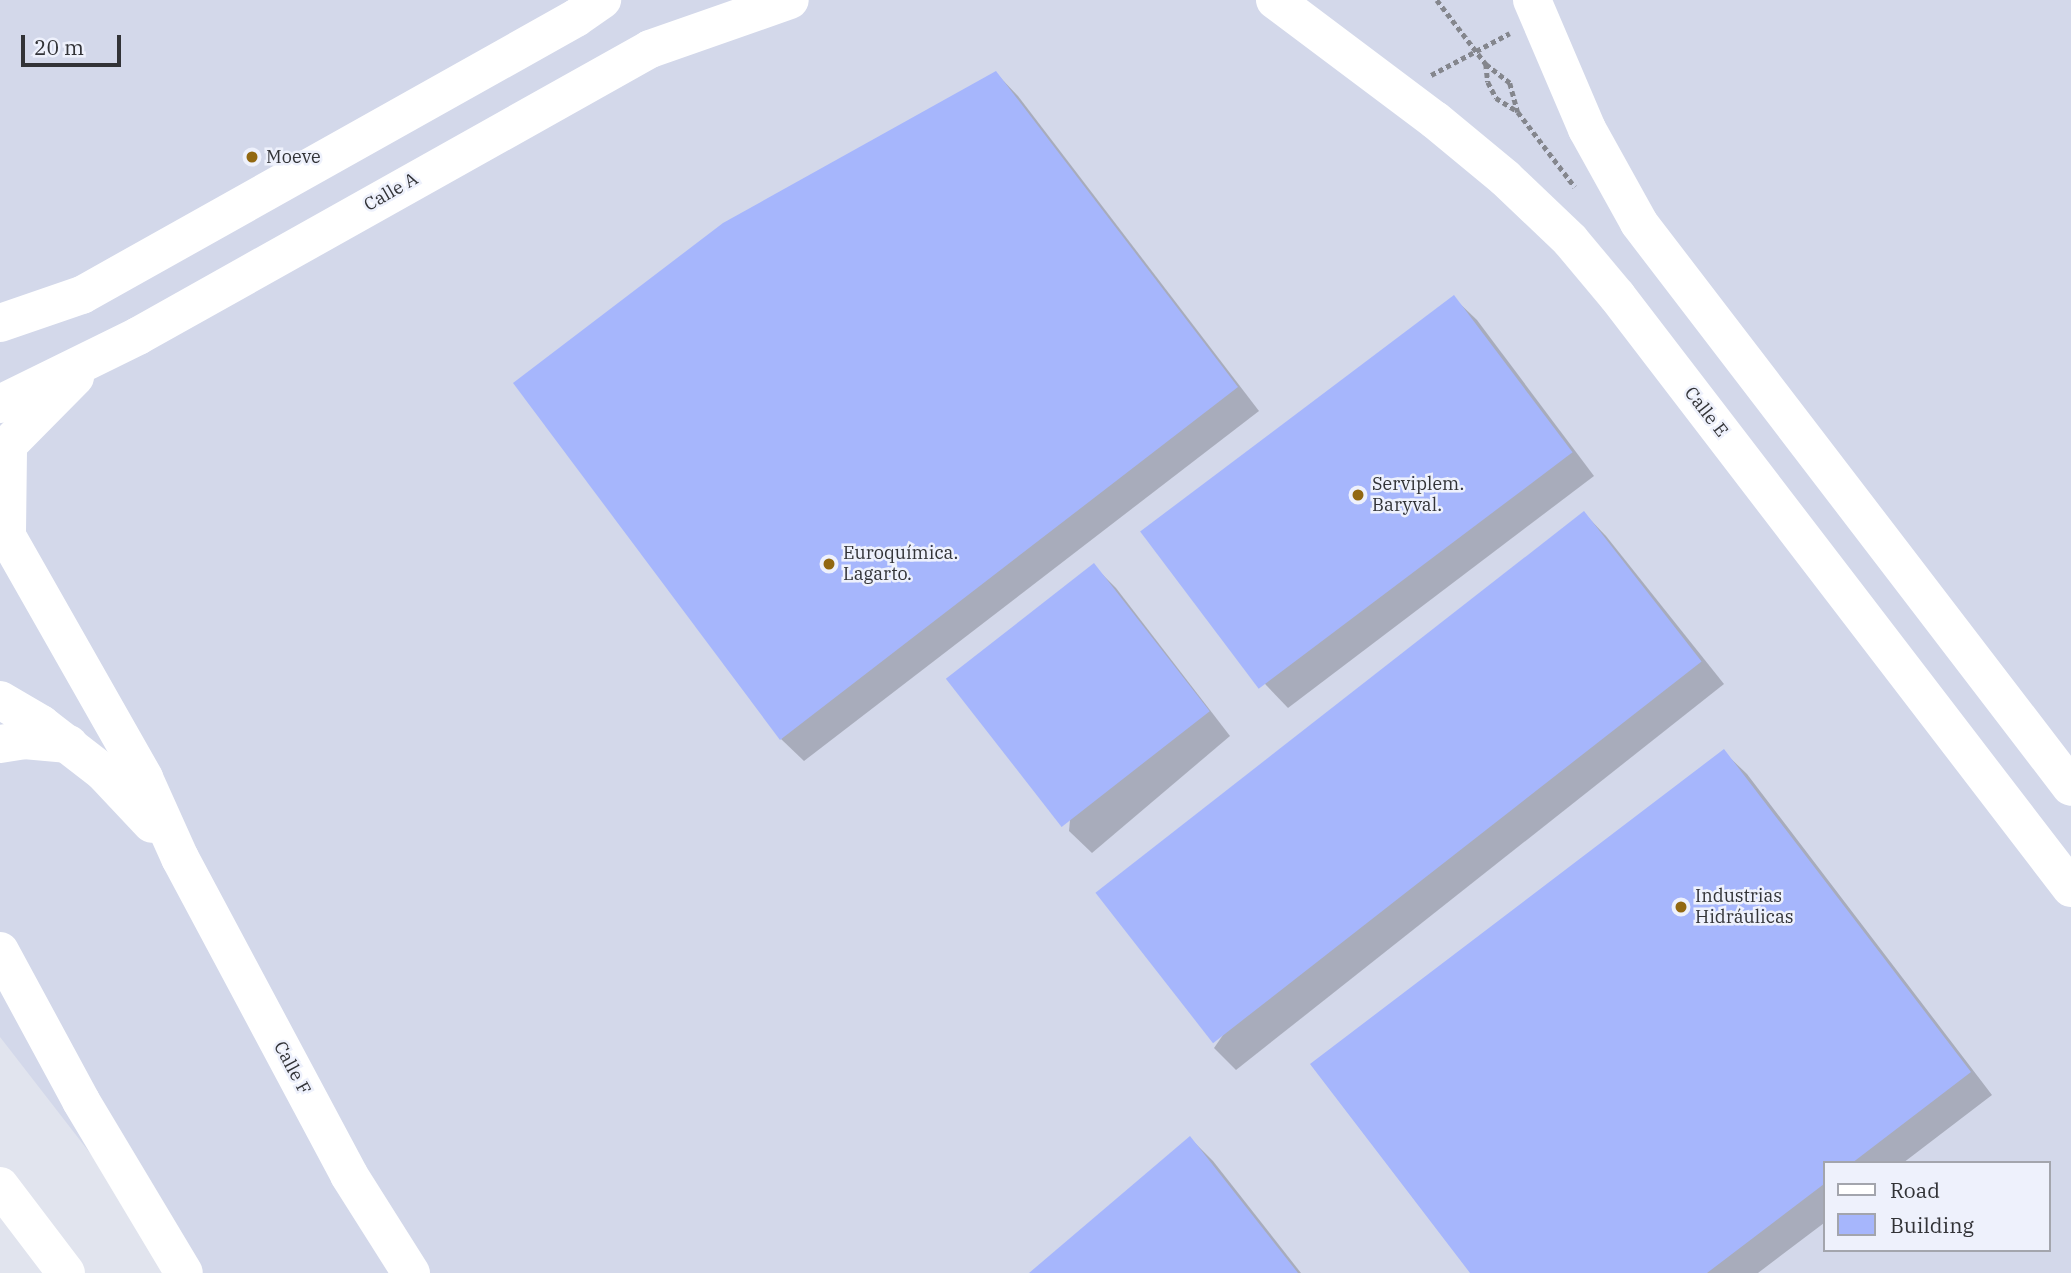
<!DOCTYPE html>
<meta charset="utf-8">
<style>
body{margin:0}
#map{position:relative;width:2071px;height:1273px;overflow:hidden;background:#e1e4ee;font-family:"IBM Plex Serif",serif}
div>[style]{position:absolute}
.built>*{inset:0;background:#d3d8ea}
.shadow>*{inset:0;background:#0003}
.building>*{inset:0;background:#a6b6fc;transform-origin:0 0}
.path>*{height:4.5px;margin-top:-2.25px;transform-origin:0;background:repeating-linear-gradient(90deg,#84868d 0 5px,transparent 0 8.5px)}
.minor>*{height:38px;margin:-19px;padding:0 19px;transform-origin:19px;border-radius:19px;background:#fff}
.highway>*{height:38px;margin:-19px;padding:0 19px;transform-origin:19px;border-radius:19px;background:#fff}
.dots>*{width:19px;height:19px;translate:-50% -50%;box-sizing:border-box;border:4px solid #eef1fc;border-radius:50%}
span{translate:-50% -50%;white-space:nowrap;text-align:center;line-height:1.15;-webkit-text-stroke:5px #eef1fc;paint-order:stroke}
.poi-label{font-size:18px;color:#323337}
.left{translate:0 -50%;text-align:left}
.street-label{font-size:18px;color:#323337}
.legend{position:absolute;left:1823px;top:1161px;width:228px;height:91px;box-sizing:border-box;background:#eef1fc;border:2px solid #a3a5ad;margin:0;padding:9px 12px;list-style:none;font-size:21px;color:#323337}
.legend li{display:flex;align-items:center;gap:14px;height:35px}
.legend b{width:35px;border:2px solid #a3a5ad}
.scale{position:absolute;left:21px;top:35px;width:100px;height:32px;box-sizing:border-box;border:4px solid #323337;border-top:0;padding-left:9px;font-size:21px;line-height:24px;white-space:nowrap;color:#323337;-webkit-text-stroke:5px #eef1fc;paint-order:stroke}
</style>
<div id="map">
<div class="built">
<i style="clip-path:polygon(evenodd,0 0,2071px 0,2071px 1273px,183px 1273px,0 1037px,0 0,1824px 1163px,2048px 1163px,2048px 1250px,1824px 1250px,1824px 1163px)"></i>
</div>
<div class="shadow">
<i style="clip-path:polygon(996px 73px,1018px 96px,1259px 411px,804px 761px,781px 739px)"></i>
<i style="clip-path:polygon(1454px 298px,1477px 320px,1594px 476px,1288px 708px,1266px 685px,1147px 538px)"></i>
<i style="clip-path:polygon(1584px 513px,1606px 536px,1724px 684px,1236px 1070px,1214px 1048px)"></i>
<i style="clip-path:polygon(1093px 565px,1116px 588px,1230px 736px,1092px 853px,1069px 831px)"></i>
<i style="clip-path:polygon(1724px 752px,1747px 774px,1992px 1095px,1903px 1163px,1824px 1163px,1824px 1223px,1758px 1273px,1472px 1273px)"></i>
<i style="clip-path:polygon(1190px 1138px,1213px 1161px,1301px 1273px,1032px 1273px)"></i>
</div>
<div class="building">
<i style="clip-path:polygon(996px 71px,1238px 387px,780px 740px,513px 383px,723px 223px)"></i>
<i style="left:1454px;top:295px;width:197px;height:393px;rotate:53deg"></i>
<i style="left:1584px;top:511px;width:191px;height:620px;rotate:52deg"></i>
<i style="left:1094px;top:563px;width:188px;height:188px;rotate:52deg"></i>
<i style="clip-path:polygon(1724px 749px,1971px 1072px,1852px 1163px,1824px 1163px,1824px 1184px,1707px 1273px,1470px 1273px,1310px 1064px)"></i>
<i style="clip-path:polygon(1190px 1136px,1298px 1273px,1029px 1273px)"></i>
</div>
<div class="path">
<i style="left:1437px;top:0;width:81px;rotate:52.6deg"></i>
<i style="left:1486px;top:64px;width:31px;rotate:38deg"></i>
<i style="left:1510px;top:83px;width:30px;rotate:75deg"></i>
<i style="left:1486px;top:64px;width:18px;rotate:84deg"></i>
<i style="left:1488px;top:82px;width:18px;rotate:63deg"></i>
<i style="left:1496px;top:98px;width:26px;rotate:32deg"></i>
<i style="left:1518px;top:112px;width:94px;rotate:52.8deg"></i>
<i style="left:1431px;top:75px;width:89px;rotate:-28deg"></i>
</div>
<div class="minor">
<i style="left:1275px;top:0;width:200px;rotate:36.9deg"></i>
<i style="left:1435px;top:120px;width:91px;rotate:39.6deg"></i>
<i style="left:1505px;top:178px;width:90px;rotate:43.6deg"></i>
<i style="left:1570px;top:240px;width:73px;rotate:50deg"></i>
<i style="left:1617px;top:296px;width:746px;rotate:52.52deg"></i>
<i style="left:1532px;top:0;width:140px;rotate:66.9deg"></i>
<i style="left:1587px;top:129px;width:107px;rotate:61deg"></i>
<i style="left:1639px;top:223px;width:710px;rotate:52.55deg"></i>
<i style="left:0;top:323px;width:87px;rotate:-18.9deg"></i>
<i style="left:82px;top:295px;width:566px;rotate:-29.28deg"></i>
<i style="left:576px;top:18px;width:32px;rotate:-35deg"></i>
<i style="left:0;top:404px;width:154px;rotate:-26.2deg"></i>
<i style="left:138px;top:336px;width:587px;rotate:-29.27deg"></i>
<i style="left:650px;top:49px;width:148px;rotate:-19.3deg"></i>
<i style="left:0;top:453px;width:107px;rotate:-45.4deg"></i>
<i style="left:0;top:524px;width:292px;rotate:60.4deg"></i>
<i style="left:144px;top:778px;width:88px;rotate:65.8deg"></i>
<i style="left:180px;top:858px;width:359px;rotate:61.9deg"></i>
<i style="left:349px;top:1175px;width:116px;rotate:57.7deg"></i>
<i style="left:7px;top:532px;width:88px;rotate:-89.3deg"></i>
<i style="left:0;top:700px;width:48px;rotate:30.3deg"></i>
<i style="left:41px;top:724px;width:78px;rotate:37.7deg"></i>
<i style="left:103px;top:772px;width:71px;rotate:46.7deg"></i>
</div>
<div class="highway">
<i style="left:0;top:744px;width:24px;rotate:-9deg"></i>
<i style="left:24px;top:740px;width:45px;rotate:5.1deg"></i>
<i style="left:0;top:951px;width:170px;rotate:61.6deg"></i>
<i style="left:81px;top:1101px;width:200px;rotate:59.1deg"></i>
<i style="left:0;top:1186px;width:109px;rotate:52.8deg"></i>
</div>
<div class="dots">
<i style="left:252px;top:157px;background:#926811"></i>
<i style="left:1358px;top:495px;background:#926811"></i>
<i style="left:829px;top:564px;background:#926811"></i>
<i style="left:1681px;top:907px;background:#926811"></i>
</div>
<div class="poi-label">
<span class="left" style="left:266px;top:157px">Moeve</span>
<span class="left" style="left:1372px;top:495px">Serviplem.<br>Baryval.</span>
<span class="left" style="left:843px;top:564px">Euroquímica.<br>Lagarto.</span>
<span class="left" style="left:1695px;top:907px">Industrias<br>Hidráulicas</span>
</div>
<div class="street-label">
<span style="left:391px;top:192px;rotate:-30deg">Calle A</span>
<span style="left:1706px;top:412px;rotate:52deg">Calle E</span>
<span style="left:292px;top:1068px;rotate:62deg">Calle F</span>
</div>
<ul class="legend">
<li><b style="height:9px;background:#fff"></b>Road</li>
<li><b style="height:19px;background:#a6b6fc"></b>Building</li>
</ul>
<div class="scale">20 m</div>
</div>
